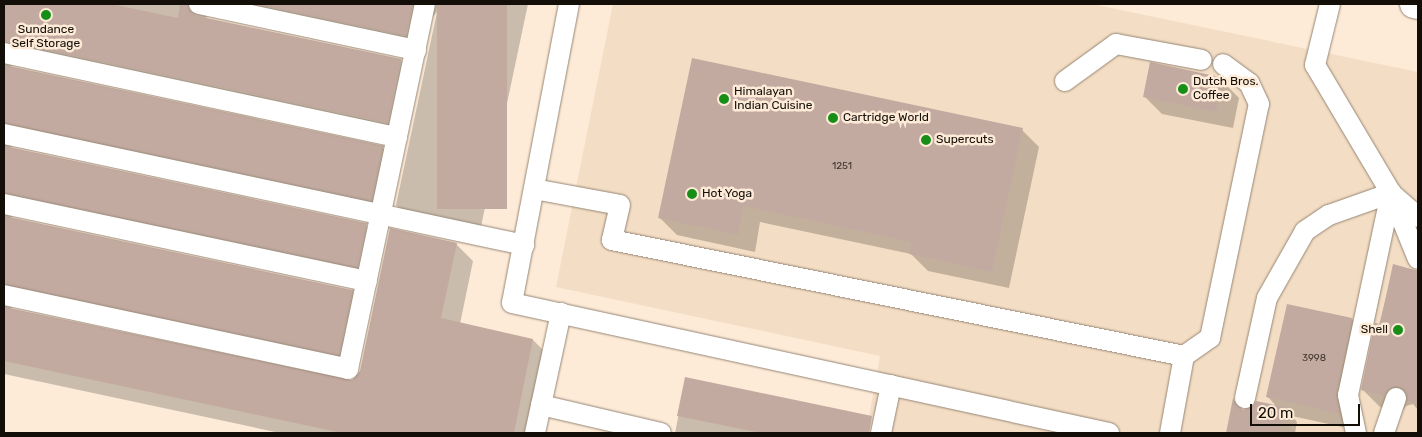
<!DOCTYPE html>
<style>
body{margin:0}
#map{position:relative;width:1422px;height:437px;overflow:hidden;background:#fdebd8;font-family:Rubik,sans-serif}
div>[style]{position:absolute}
.built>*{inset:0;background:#f3ddc4}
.shadow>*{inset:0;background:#0003}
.building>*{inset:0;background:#c3aaa1;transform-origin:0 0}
.roads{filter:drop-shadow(0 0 1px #968675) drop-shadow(0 0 1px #968675)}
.service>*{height:20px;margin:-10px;padding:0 10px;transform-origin:10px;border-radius:10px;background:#fff}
.primary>*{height:28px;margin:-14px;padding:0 14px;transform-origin:14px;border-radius:14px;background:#fff}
.dots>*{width:14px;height:14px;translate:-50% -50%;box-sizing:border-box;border:2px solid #fdebd8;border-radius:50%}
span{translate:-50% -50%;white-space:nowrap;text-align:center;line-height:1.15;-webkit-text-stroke:5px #fdebd8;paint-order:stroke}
.number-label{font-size:10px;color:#3f352e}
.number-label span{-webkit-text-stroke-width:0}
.poi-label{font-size:12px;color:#130e07}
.left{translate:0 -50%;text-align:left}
.right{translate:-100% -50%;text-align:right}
.frame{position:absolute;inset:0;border:5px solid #130e07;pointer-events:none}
.scale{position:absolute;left:1250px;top:404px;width:110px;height:22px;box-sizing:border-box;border:2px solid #130e07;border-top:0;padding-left:6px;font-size:15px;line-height:18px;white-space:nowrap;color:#130e07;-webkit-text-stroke:4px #fdebd8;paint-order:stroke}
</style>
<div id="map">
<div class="built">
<i style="clip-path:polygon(613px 4px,1092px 4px,1418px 72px,1418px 433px,866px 433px,880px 356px,556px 287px)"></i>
</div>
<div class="shadow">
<i style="clip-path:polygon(4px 4px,528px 4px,479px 236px,414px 222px,396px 205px,437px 12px,431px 19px,423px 53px,213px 10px,205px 19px,401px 60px,418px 78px,405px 140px,18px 59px,10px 68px,382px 147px,400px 165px,389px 217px,18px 140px,10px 149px,366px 225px,383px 242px,375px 284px,18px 210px,10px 219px,352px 291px,369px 309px,356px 372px,12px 305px,11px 310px,352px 382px,456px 244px,473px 261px,460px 324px,533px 340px,550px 357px,535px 433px,280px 433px,4px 374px)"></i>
<i style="clip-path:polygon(1222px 81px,1239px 98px,1233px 128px,1162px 114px,1145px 97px)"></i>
<i style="clip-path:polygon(1022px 130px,1039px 147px,1009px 288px,928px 271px,911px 254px,760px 222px,755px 252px,677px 235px,660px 218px)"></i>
<i style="clip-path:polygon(1394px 265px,1418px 271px,1418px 410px,1413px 404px,1406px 406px,1402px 412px,1380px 407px,1363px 390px)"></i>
<i style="clip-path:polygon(1352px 319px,1369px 336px,1353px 410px,1356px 430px,1292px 416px,1297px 422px,1295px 433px,1227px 433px,1234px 401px,1244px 411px,1277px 407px,1268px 397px)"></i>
<i style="clip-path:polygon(686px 378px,857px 428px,856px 433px,675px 433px)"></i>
</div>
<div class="building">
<i style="clip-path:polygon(4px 4px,111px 4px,178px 18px,180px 4px,187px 4px,191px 12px,197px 16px,401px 59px,388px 123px,4px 41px)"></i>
<i style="clip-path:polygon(255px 4px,413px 4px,406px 36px)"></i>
<i style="left:437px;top:4px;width:70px;height:205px"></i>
<i style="clip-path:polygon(692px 58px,1023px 128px,992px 272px,909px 254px,911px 242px,743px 206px,738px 235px,658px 218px)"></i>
<i style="clip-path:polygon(1150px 62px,1220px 77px,1223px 80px,1216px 112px,1143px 97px)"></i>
<i style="left:4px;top:65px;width:388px;height:57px;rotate:12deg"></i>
<i style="left:4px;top:146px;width:371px;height:46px;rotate:12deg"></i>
<i style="left:4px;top:216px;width:357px;height:67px;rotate:12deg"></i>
<i style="clip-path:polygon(390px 228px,457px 243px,441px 318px,533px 339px,514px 433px,342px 433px,4px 361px,4px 307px,352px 380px,360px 371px)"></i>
<i style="clip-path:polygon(1393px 264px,1418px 271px,1418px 403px,1407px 401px,1405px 391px,1399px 387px,1389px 389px,1384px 396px,1361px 390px,1375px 323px,1380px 324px)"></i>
<i style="clip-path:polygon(1287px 304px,1352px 318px,1336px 393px,1340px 414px,1266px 397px)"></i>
<i style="clip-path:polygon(685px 377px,872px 416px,869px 433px,761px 433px,677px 416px)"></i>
<i style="clip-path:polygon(1233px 398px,1237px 406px,1243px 410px,1253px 406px,1256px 401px,1285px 407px,1279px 433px,1226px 433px)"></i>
</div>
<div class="roads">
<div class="service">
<i style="left:199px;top:4px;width:222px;rotate:12deg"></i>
<i style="left:569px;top:4px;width:304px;rotate:100.8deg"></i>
<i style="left:512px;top:303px;width:611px;rotate:12.28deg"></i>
<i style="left:1330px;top:4px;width:63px;rotate:103.8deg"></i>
<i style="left:1315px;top:65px;width:149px;rotate:59.3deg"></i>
<i style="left:1391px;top:193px;width:71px;rotate:67.8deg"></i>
<i style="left:4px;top:53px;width:402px;rotate:12.1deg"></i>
<i style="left:1065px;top:81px;width:63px;rotate:-36deg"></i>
<i style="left:1116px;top:44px;width:87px;rotate:10.5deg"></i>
<i style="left:4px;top:134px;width:532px;rotate:12.05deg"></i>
<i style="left:534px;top:189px;width:87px;rotate:10.5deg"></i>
<i style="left:620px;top:205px;width:36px;rotate:103deg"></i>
<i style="left:612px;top:240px;width:584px;rotate:11.46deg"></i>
<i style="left:1184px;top:356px;width:78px;rotate:100.3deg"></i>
<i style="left:1394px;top:196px;width:32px;rotate:41deg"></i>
<i style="left:4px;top:204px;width:371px;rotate:12deg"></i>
<i style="left:4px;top:295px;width:352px;rotate:12.1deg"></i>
<i style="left:348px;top:369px;width:373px;rotate:-78.1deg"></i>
<i style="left:1184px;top:356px;width:32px;rotate:-35deg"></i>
<i style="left:1210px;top:338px;width:239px;rotate:-78.2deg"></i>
<i style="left:1259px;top:104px;width:23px;rotate:-115deg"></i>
<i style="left:1249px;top:83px;width:32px;rotate:-144deg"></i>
<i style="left:1245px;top:398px;width:102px;rotate:-77.6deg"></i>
<i style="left:1267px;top:298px;width:77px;rotate:-60.4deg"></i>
<i style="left:1305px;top:231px;width:29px;rotate:-34deg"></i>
<i style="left:1329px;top:215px;width:66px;rotate:-19.5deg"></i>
<i style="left:541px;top:405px;width:123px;rotate:13.1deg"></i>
<i style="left:535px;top:433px;width:123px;rotate:-77.8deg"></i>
<i style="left:881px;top:433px;width:49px;rotate:-78.2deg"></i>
<i style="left:1356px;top:433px;width:39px;rotate:-102deg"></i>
<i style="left:1348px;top:395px;width:207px;rotate:-78deg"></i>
<i style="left:1384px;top:433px;width:37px;rotate:-71deg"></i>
</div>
<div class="primary">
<i style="left:1414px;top:4px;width:4px;rotate:14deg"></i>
</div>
</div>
<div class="dots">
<i style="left:46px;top:15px;background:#178e17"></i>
<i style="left:1183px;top:89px;background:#178e17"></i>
<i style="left:724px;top:99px;background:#178e17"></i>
<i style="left:833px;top:118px;background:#178e17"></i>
<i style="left:926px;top:140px;background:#178e17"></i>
<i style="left:692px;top:194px;background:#178e17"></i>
<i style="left:1398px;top:330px;background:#178e17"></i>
</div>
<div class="number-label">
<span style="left:842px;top:167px">1251</span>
<span style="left:1314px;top:359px">3998</span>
</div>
<div class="poi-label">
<span style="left:46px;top:37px">Sundance<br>Self Storage</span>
<span class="left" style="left:1193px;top:89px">Dutch Bros.<br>Coffee</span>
<span class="left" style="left:734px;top:99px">Himalayan<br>Indian Cuisine</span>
<span class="left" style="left:843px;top:118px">Cartridge World</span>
<span class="left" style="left:936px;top:140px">Supercuts</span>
<span class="left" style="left:702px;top:194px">Hot Yoga</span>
<span class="right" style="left:1388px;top:330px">Shell</span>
</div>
<div class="frame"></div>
<div class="scale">20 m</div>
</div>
